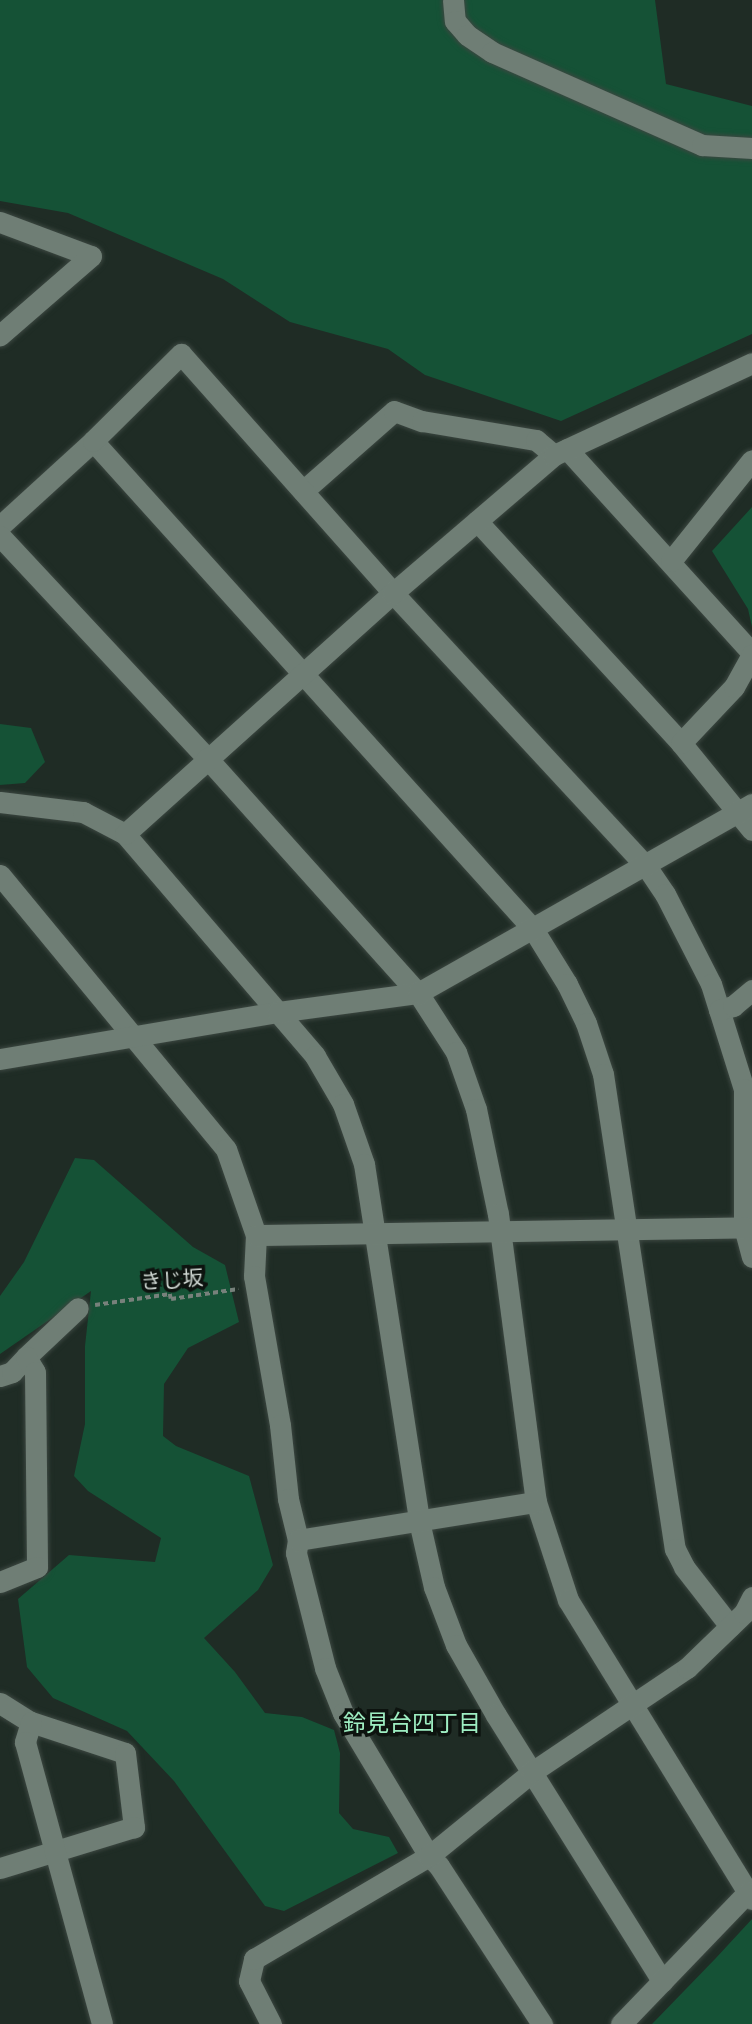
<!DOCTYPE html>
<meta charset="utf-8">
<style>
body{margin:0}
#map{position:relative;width:752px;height:2024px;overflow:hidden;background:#1f2c25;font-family:"Source Serif 4","Noto Sans JP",serif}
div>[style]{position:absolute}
.green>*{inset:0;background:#155236}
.path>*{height:3.5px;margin-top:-1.75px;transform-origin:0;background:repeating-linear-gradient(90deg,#77817b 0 5px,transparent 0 8.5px)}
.roads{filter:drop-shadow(0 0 2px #3c4741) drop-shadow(0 0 2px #3c4741)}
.minor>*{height:21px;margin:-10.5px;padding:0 10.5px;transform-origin:10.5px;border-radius:10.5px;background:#6f7e75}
.tertiary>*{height:21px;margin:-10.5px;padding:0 10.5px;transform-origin:10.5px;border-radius:10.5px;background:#6f7e75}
span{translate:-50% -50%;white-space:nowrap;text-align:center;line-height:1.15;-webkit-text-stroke:7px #0d130f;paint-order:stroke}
.street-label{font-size:21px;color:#d0d8d3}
.neighbourhood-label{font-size:23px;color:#9eeec2}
</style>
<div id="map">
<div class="green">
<i style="clip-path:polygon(0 0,655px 0,666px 84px,752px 106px,752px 334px,561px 421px,425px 375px,388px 349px,290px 322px,223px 279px,68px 213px,0 201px)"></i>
<i style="clip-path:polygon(752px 507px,752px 627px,748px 609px,712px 551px)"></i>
<i style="clip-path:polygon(0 724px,31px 728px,45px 762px,25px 783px,0 785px)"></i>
<i style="clip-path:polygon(75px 1158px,94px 1160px,193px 1247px,225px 1265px,239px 1322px,188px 1348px,164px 1384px,163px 1436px,176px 1446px,249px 1476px,273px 1565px,258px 1590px,204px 1638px,235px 1672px,265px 1713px,302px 1717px,334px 1730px,340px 1753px,339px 1813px,353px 1829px,389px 1837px,398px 1853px,284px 1911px,265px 1906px,174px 1781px,127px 1731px,53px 1698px,27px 1667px,18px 1599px,69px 1555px,155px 1562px,161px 1538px,88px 1491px,74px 1476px,85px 1424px,85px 1346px,91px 1291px,0 1354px,0 1296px,24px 1262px)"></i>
<i style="clip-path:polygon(752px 1919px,752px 2024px,652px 2024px,715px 1959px)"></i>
</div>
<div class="path">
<i style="left:95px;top:1305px;width:76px;rotate:-8.3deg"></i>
<i style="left:170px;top:1294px;width:5px;rotate:79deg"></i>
<i style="left:171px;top:1299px;width:68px;rotate:-8.5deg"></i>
</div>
<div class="roads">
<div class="minor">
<i style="left:0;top:222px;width:97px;rotate:20.5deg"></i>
<i style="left:91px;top:256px;width:121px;rotate:139deg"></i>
<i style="left:93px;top:441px;width:657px;rotate:47.96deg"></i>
<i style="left:533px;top:929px;width:65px;rotate:58.3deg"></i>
<i style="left:567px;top:984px;width:43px;rotate:64deg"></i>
<i style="left:586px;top:1023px;width:54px;rotate:71.6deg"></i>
<i style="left:603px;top:1074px;width:480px;rotate:81.4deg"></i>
<i style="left:675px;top:1549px;width:20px;rotate:63deg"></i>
<i style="left:684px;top:1567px;width:75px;rotate:52.1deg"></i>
<i style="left:567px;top:449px;width:275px;rotate:47.8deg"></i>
<i style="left:303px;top:491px;width:121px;rotate:-41.3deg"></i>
<i style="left:394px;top:411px;width:30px;rotate:20deg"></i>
<i style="left:422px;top:421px;width:116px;rotate:9.5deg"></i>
<i style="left:536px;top:440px;width:23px;rotate:40deg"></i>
<i style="left:477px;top:521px;width:301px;rotate:47.4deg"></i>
<i style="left:681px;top:743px;width:112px;rotate:50.8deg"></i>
<i style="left:0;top:526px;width:126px;rotate:-42.4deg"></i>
<i style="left:93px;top:441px;width:124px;rotate:-44.7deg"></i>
<i style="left:181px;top:354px;width:319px;rotate:48.4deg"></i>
<i style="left:393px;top:593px;width:372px;rotate:47.2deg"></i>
<i style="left:646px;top:866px;width:34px;rotate:56deg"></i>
<i style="left:665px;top:894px;width:101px;rotate:62.9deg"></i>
<i style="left:711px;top:984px;width:110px;rotate:72.6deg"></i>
<i style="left:744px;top:1089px;width:138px;rotate:90deg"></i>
<i style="left:744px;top:1227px;width:31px;rotate:75deg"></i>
<i style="left:0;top:536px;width:304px;rotate:47deg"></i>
<i style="left:207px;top:758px;width:316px;rotate:48.1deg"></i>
<i style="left:418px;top:993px;width:70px;rotate:57.2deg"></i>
<i style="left:456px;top:1052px;width:60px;rotate:70.7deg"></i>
<i style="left:476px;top:1109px;width:107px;rotate:78.2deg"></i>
<i style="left:498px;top:1214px;width:290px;rotate:82.5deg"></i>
<i style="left:536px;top:1502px;width:103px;rotate:71.9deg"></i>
<i style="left:568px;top:1600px;width:351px;rotate:58.4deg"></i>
<i style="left:671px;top:561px;width:129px;rotate:-51.3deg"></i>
<i style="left:681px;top:743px;width:77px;rotate:-46.6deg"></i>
<i style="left:734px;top:687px;width:37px;rotate:-61deg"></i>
<i style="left:0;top:802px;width:84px;rotate:6.9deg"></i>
<i style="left:83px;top:812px;width:47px;rotate:27.6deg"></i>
<i style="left:125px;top:834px;width:292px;rotate:49.4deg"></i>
<i style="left:315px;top:1056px;width:56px;rotate:59.7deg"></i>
<i style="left:343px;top:1104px;width:64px;rotate:70.7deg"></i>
<i style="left:364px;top:1164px;width:361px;rotate:81.2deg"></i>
<i style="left:419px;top:1521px;width:68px;rotate:77.2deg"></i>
<i style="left:434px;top:1587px;width:62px;rotate:69.2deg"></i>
<i style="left:456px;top:1645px;width:81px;rotate:60.3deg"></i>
<i style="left:496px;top:1715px;width:314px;rotate:58deg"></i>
<i style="left:125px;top:834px;width:360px;rotate:-42deg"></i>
<i style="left:393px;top:593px;width:212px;rotate:-40.6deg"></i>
<i style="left:554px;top:455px;width:218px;rotate:-24.9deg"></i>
<i style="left:0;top:875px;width:355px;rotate:50.5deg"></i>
<i style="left:226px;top:1149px;width:91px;rotate:70.8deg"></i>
<i style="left:256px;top:1235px;width:41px;rotate:92.8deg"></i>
<i style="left:254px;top:1276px;width:151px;rotate:80.1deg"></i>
<i style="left:280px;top:1425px;width:74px;rotate:83.8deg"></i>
<i style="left:288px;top:1499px;width:42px;rotate:76.3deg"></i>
<i style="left:298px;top:1540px;width:13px;rotate:99deg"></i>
<i style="left:296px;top:1553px;width:119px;rotate:75.8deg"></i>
<i style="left:325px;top:1668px;width:48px;rotate:68.2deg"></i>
<i style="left:343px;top:1713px;width:167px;rotate:59deg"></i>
<i style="left:429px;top:1856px;width:14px;rotate:45deg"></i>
<i style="left:439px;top:1866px;width:189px;rotate:56.9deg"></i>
<i style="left:719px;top:1010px;width:15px;rotate:-16deg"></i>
<i style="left:733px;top:1006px;width:25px;rotate:-40deg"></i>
<i style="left:0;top:1059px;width:282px;rotate:-9.6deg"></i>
<i style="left:278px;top:1012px;width:141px;rotate:-7.7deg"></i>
<i style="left:418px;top:993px;width:384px;rotate:-29.5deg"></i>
<i style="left:256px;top:1235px;width:488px;rotate:-0.9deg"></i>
<i style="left:26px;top:1357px;width:71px;rotate:-43.3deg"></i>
<i style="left:0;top:1376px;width:13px;rotate:-18deg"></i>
<i style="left:12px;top:1372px;width:21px;rotate:-47deg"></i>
<i style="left:26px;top:1357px;width:17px;rotate:59deg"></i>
<i style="left:35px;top:1372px;width:195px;rotate:89.4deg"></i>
<i style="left:37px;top:1567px;width:40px;rotate:158deg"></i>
<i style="left:298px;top:1540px;width:241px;rotate:-9.1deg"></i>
<i style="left:0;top:1703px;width:36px;rotate:32deg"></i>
<i style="left:31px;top:1722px;width:99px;rotate:18.3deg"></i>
<i style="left:125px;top:1753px;width:75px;rotate:83.1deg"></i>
<i style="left:134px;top:1827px;width:140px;rotate:163deg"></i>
<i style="left:31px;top:1722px;width:21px;rotate:107deg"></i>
<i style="left:25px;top:1742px;width:292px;rotate:74.7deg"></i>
<i style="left:271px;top:2024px;width:48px;rotate:-117.1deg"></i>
<i style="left:249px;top:1981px;width:23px;rotate:-77deg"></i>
<i style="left:254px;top:1959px;width:203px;rotate:-30.5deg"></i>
<i style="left:429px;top:1856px;width:133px;rotate:-39.2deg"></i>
<i style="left:532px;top:1772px;width:187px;rotate:-33.9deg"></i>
<i style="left:687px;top:1668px;width:79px;rotate:-44deg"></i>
<i style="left:744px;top:1613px;width:18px;rotate:-63deg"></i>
<i style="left:621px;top:2024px;width:182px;rotate:-46.1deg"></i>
</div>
<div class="tertiary">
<i style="left:453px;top:0;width:21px;rotate:85deg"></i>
<i style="left:455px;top:21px;width:18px;rotate:49deg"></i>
<i style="left:467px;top:35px;width:30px;rotate:34deg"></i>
<i style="left:492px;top:52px;width:230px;rotate:23.9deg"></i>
<i style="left:702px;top:145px;width:50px;rotate:3.4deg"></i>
</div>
</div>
<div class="street-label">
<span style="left:172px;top:1280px;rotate:-4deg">きじ坂</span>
</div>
<div class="neighbourhood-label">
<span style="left:412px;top:1723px">鈴見台四丁目</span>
</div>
</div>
